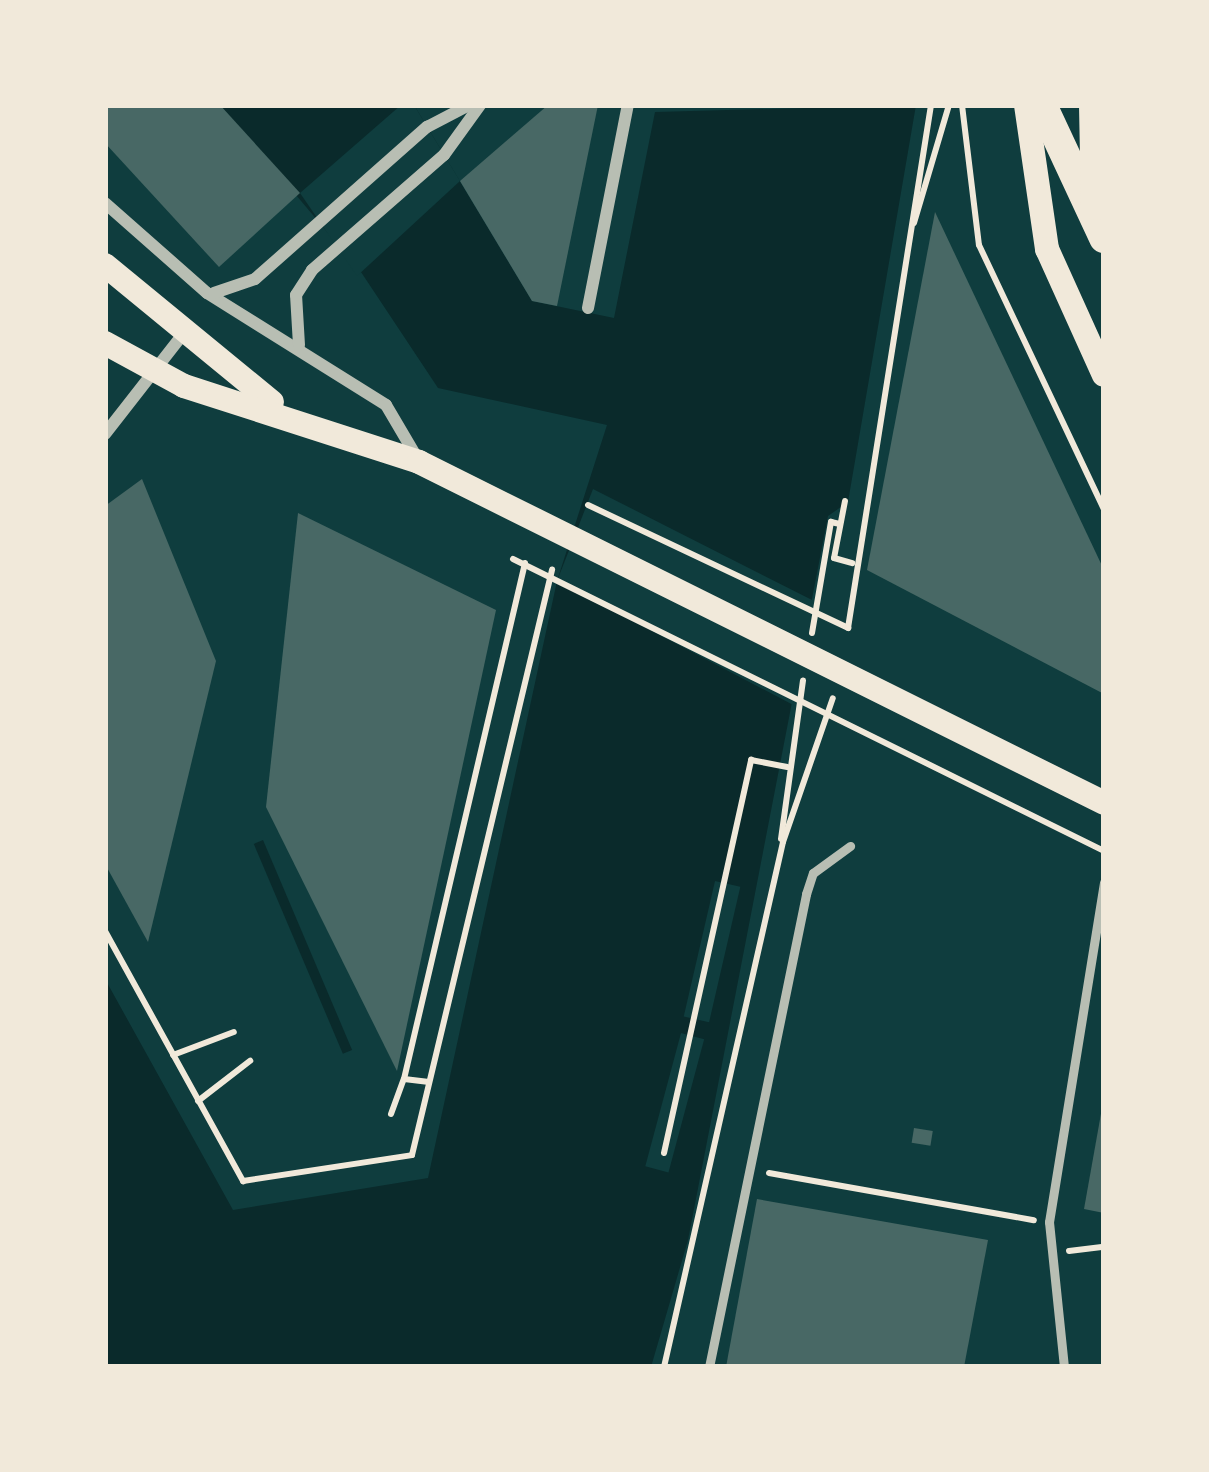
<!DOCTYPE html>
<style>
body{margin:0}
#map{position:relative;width:1209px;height:1472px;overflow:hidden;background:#0f3d3e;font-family:Poppins,sans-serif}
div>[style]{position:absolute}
.water>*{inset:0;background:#0a2a2b;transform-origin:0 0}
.pier>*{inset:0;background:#0f3d3e;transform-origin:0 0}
.building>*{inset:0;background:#486865;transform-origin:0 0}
.path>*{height:6px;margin:-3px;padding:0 3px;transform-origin:3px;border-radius:3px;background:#f1e9da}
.service>*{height:9px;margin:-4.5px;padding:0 4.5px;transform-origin:4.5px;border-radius:4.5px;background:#b8beb3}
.minor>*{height:12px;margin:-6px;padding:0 6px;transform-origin:6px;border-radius:6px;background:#b8beb3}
.secondary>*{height:24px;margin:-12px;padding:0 12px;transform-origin:12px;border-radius:12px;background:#f1e9da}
.primary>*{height:30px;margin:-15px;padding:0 15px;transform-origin:15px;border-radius:15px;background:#f1e9da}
span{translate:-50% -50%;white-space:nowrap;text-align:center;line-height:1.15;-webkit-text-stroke:10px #f1e9da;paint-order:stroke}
.frame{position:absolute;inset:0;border:108px solid #f1e9da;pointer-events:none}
</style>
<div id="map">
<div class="water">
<i style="clip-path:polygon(220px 105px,414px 105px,532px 301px,614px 318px,655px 112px,916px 105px,848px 502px,828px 516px,688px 1240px,651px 1367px,105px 1367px,105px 979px,233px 1210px,428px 1178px,557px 581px,607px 425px,438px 388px,361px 272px)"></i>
<i style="left:263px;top:840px;width:228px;height:10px;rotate:67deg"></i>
</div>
<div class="pier">
<i style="clip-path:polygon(401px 105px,414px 105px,460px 181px,357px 276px,300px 193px)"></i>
<i style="clip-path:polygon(593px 489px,818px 603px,799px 708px,557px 581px)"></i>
<i style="left:715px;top:881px;width:26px;height:139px;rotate:13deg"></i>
<i style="left:681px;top:1033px;width:24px;height:138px;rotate:15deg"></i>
</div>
<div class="building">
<i style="clip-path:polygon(105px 105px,220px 105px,300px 193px,219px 267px,105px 143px)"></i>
<i style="clip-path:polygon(548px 105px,598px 105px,557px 306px,532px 301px,460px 181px)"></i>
<i style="clip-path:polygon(935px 212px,1104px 570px,1104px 694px,867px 570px)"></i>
<i style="clip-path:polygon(142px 479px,216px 661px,148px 942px,105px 864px,105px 506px)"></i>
<i style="clip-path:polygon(298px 513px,496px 610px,397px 1071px,266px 807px)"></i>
<i style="clip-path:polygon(1102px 1108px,1104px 1109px,1104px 1213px,1084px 1209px)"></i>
<i style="left:914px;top:1128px;width:19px;height:15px;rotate:9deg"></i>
<i style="clip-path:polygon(757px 1199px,988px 1240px,964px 1367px,726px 1367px)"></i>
</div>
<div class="path">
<i style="left:962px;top:105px;width:141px;rotate:83.1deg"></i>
<i style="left:979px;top:245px;width:293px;rotate:64.7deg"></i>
<i style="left:914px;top:223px;width:123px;rotate:-73.5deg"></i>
<i style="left:845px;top:501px;width:58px;rotate:100.9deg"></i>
<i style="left:834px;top:558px;width:19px;rotate:16deg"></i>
<i style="left:588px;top:505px;width:288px;rotate:25.3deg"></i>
<i style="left:848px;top:628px;width:530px;rotate:-80.98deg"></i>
<i style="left:513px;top:559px;width:659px;rotate:26.29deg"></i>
<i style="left:812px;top:633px;width:113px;rotate:-80.3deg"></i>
<i style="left:831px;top:522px;width:9px;rotate:13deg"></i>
<i style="left:781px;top:839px;width:160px;rotate:-82.1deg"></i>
<i style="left:105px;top:931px;width:286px;rotate:61.1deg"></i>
<i style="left:243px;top:1181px;width:171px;rotate:-8.7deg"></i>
<i style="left:412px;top:1155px;width:602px;rotate:-76.54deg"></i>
<i style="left:173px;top:1055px;width:65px;rotate:-20.7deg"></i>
<i style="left:429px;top:1082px;width:25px;rotate:-173deg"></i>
<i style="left:404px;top:1079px;width:530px;rotate:-76.8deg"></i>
<i style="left:198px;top:1101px;width:66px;rotate:-37.6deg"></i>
<i style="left:391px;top:1114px;width:37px;rotate:-70deg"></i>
<i style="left:664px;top:1153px;width:403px;rotate:-77.5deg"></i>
<i style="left:751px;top:760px;width:37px;rotate:11deg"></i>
<i style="left:769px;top:1173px;width:269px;rotate:10.1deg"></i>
<i style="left:1069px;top:1251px;width:35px;rotate:-7deg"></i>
<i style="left:664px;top:1367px;width:538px;rotate:-77.23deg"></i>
<i style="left:783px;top:842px;width:152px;rotate:-70.9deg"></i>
</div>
<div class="service">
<i style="left:709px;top:1367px;width:483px;rotate:-78.4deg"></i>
<i style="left:806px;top:894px;width:22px;rotate:-72deg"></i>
<i style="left:813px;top:873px;width:46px;rotate:-36.1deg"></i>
<i style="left:1064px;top:1367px;width:146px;rotate:-95.9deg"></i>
<i style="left:1049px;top:1222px;width:344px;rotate:-80.8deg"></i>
</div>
<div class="minor">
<i style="left:105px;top:203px;width:136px;rotate:41.4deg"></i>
<i style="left:207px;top:293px;width:211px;rotate:32deg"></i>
<i style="left:386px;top:405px;width:65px;rotate:59.5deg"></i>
<i style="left:214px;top:293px;width:43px;rotate:-18.9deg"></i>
<i style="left:255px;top:279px;width:230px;rotate:-41.5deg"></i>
<i style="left:427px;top:127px;width:47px;rotate:-27.6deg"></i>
<i style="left:588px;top:308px;width:207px;rotate:-78.9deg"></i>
<i style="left:299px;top:345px;width:50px;rotate:-93.4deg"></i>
<i style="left:296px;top:295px;width:30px;rotate:-57deg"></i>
<i style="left:312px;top:270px;width:175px;rotate:-41.1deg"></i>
<i style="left:444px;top:155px;width:62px;rotate:-54.2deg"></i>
<i style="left:105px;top:434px;width:127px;rotate:-52deg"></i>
</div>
<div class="secondary">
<i style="left:1026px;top:105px;width:146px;rotate:81.7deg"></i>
<i style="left:1047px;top:249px;width:138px;rotate:65.7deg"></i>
<i style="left:105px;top:265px;width:216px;rotate:39.4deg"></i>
<i style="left:105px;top:343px;width:90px;rotate:28.6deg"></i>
<i style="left:184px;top:386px;width:247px;rotate:17.9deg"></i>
<i style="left:419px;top:462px;width:765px;rotate:26.46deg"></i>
</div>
<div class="primary">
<i style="left:1042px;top:105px;width:147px;rotate:65deg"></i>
<i style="left:1094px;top:105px;width:100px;rotate:88.9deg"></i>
</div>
<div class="frame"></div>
</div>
